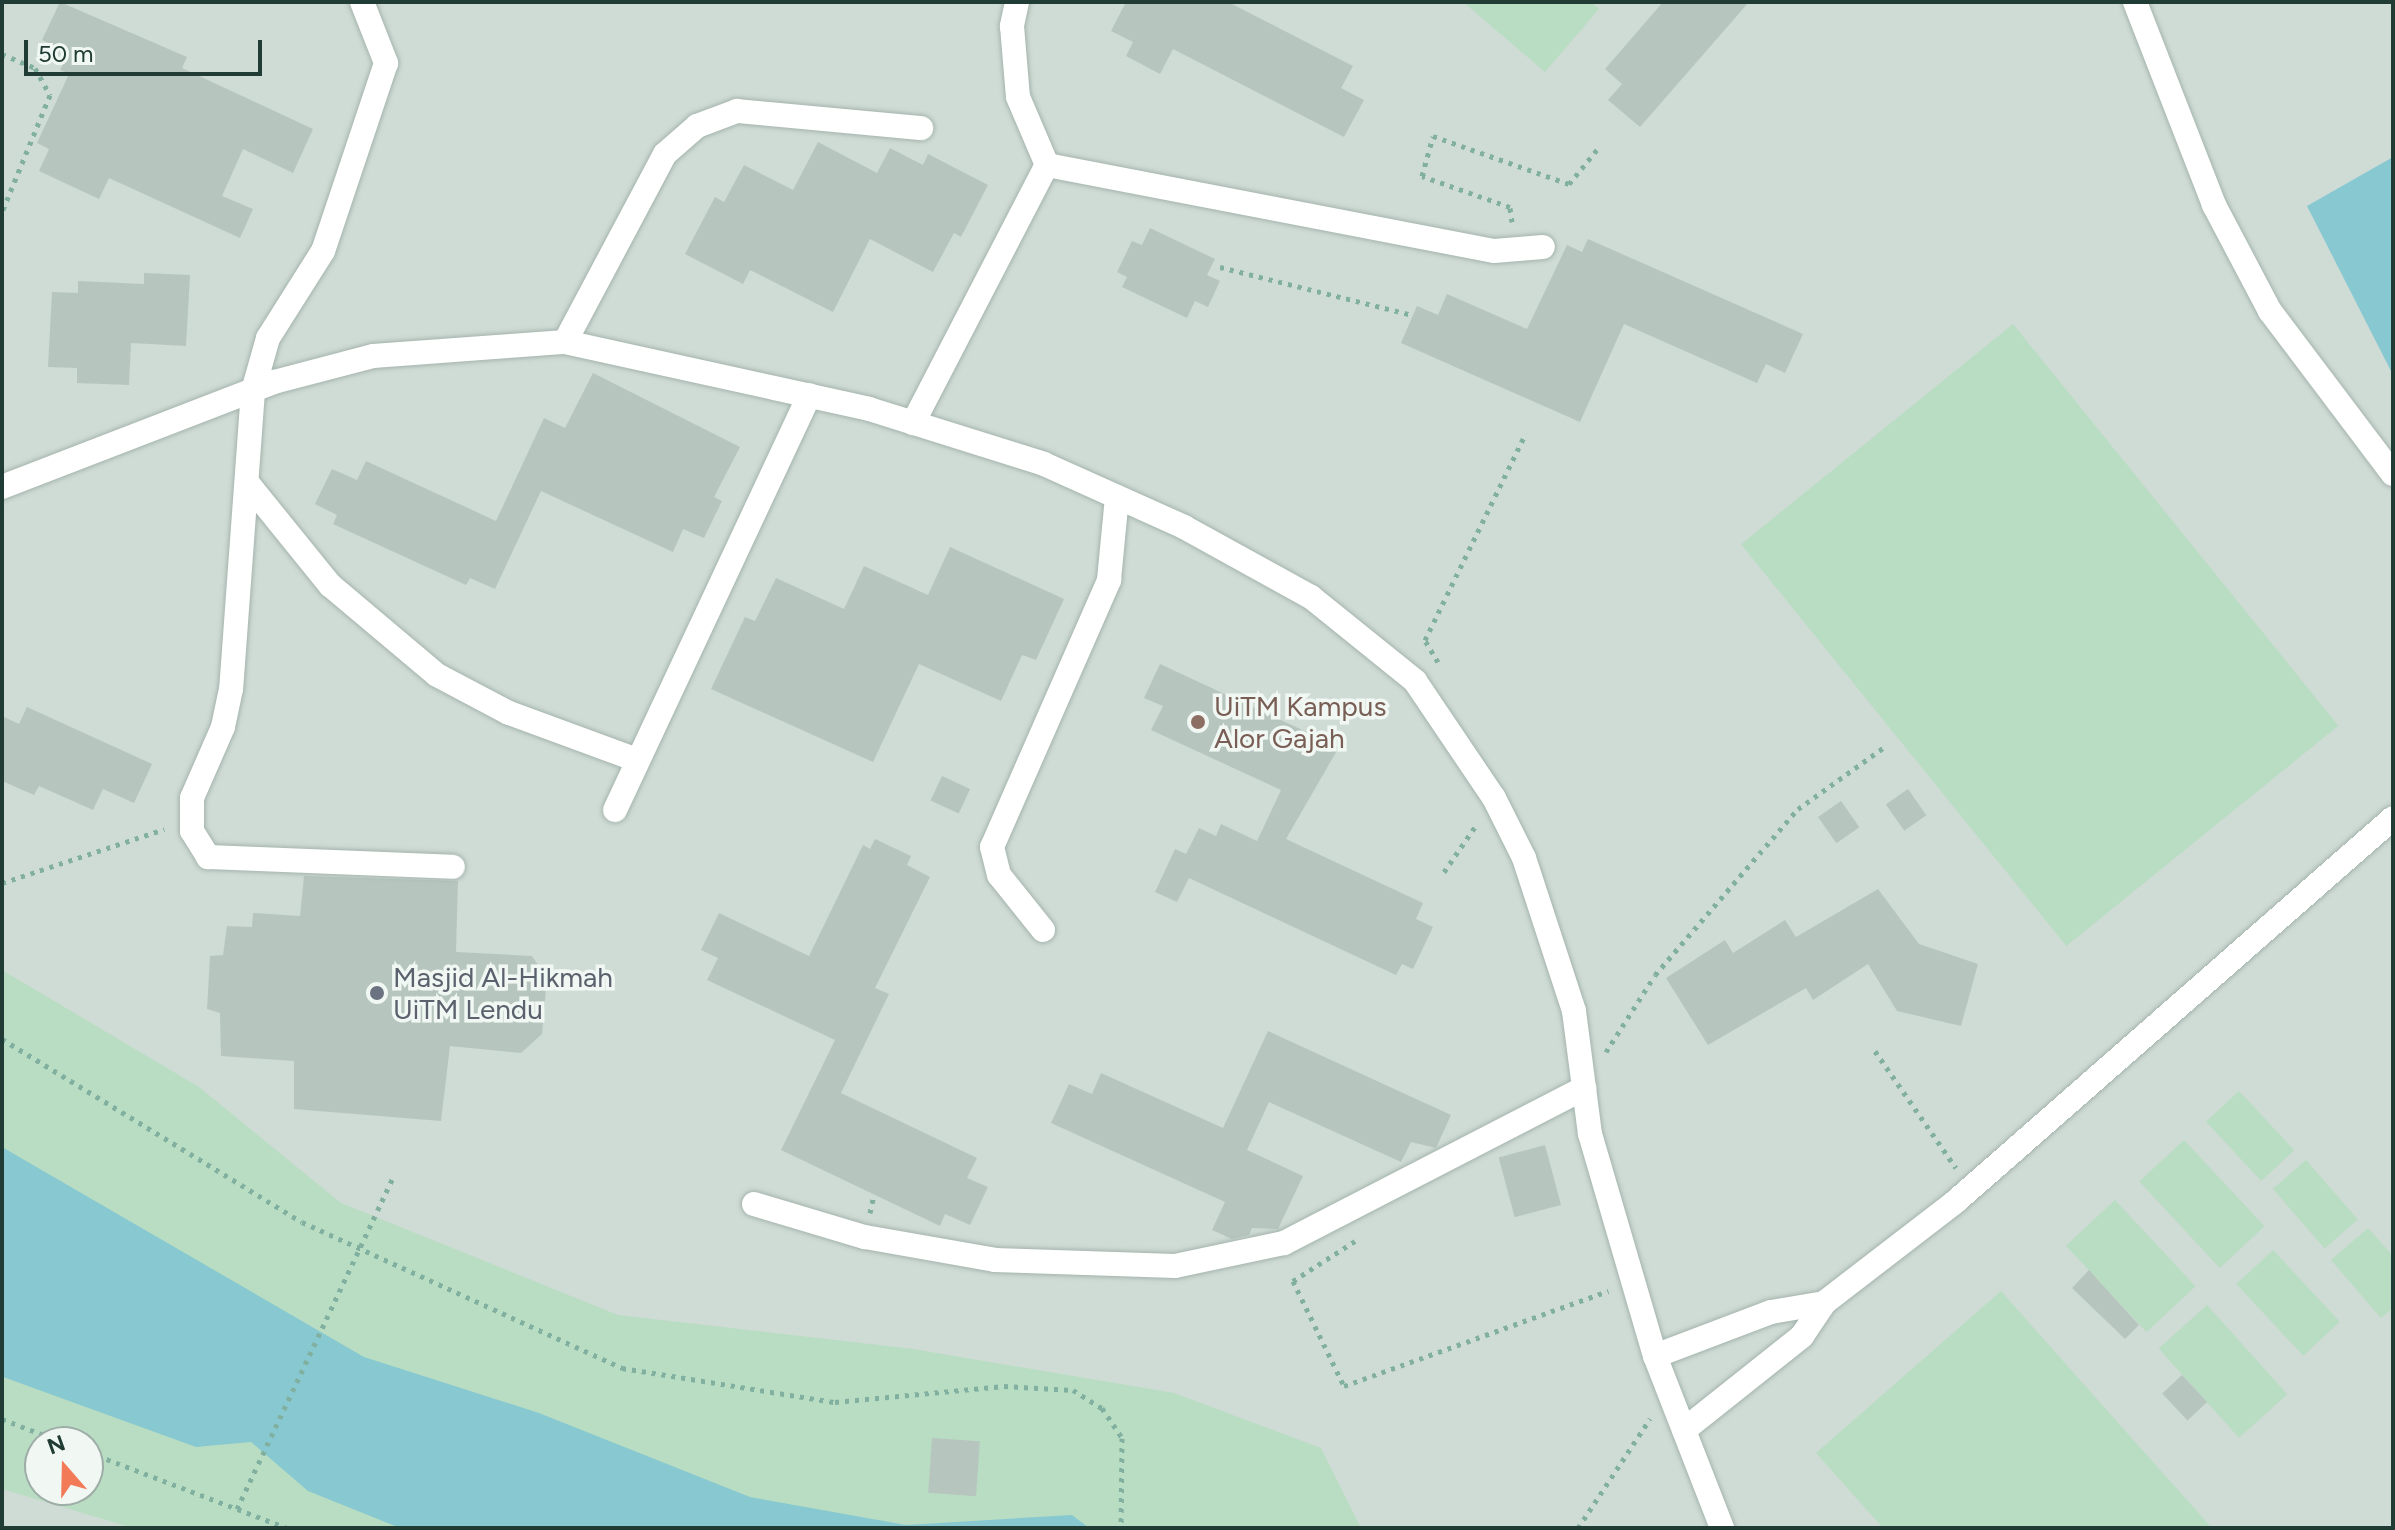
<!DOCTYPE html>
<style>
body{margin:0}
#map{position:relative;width:2395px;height:1530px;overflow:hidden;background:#e1ece6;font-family:Figtree,sans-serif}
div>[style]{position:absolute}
.built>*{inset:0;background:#cfdbd5}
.green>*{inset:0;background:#b9ddc2;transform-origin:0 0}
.water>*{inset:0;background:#88c8d1}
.building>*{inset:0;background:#b6c6bf;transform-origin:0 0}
.path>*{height:5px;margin-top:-2.5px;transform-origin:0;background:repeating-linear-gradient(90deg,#81b0a0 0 4px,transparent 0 10px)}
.roads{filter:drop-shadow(0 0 2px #a4b4ad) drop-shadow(0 0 2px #a4b4ad)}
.minor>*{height:24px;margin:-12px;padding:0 12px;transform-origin:12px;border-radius:12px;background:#fff}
.dots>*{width:22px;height:22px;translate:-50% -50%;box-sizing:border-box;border:4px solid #f1f8f4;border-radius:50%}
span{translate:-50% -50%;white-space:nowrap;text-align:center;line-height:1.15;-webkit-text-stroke:7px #f1f8f4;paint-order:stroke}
.education-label{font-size:28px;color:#785e54}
.left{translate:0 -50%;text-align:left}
.worship-label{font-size:28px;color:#5b616d}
.frame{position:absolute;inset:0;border:4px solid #213c34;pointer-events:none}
.north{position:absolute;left:24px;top:1426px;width:80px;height:80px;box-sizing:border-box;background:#f1f8f4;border:2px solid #9eada7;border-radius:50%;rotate:340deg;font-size:22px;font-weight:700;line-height:32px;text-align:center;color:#213c34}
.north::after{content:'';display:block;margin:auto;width:28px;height:36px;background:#f37a57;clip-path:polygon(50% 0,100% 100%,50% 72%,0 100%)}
.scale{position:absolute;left:24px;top:40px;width:238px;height:36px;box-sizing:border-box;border:4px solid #213c34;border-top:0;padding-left:10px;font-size:24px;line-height:28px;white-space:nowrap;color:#213c34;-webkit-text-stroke:6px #f1f8f4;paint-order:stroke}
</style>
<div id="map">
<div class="built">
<i style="clip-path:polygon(evenodd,2px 2px,2393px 2px,2393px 1528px,2px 1528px,2px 2px,40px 1442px,88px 1442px,88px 1490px,40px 1490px,40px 1442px)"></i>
</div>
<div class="green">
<i style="clip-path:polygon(1463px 2px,1591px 2px,1599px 9px,1545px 72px)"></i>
<i style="left:2013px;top:324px;width:517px;height:350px;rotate:51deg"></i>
<i style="clip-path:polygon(evenodd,2px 970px,199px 1087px,341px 1203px,618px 1315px,913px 1349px,1174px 1393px,1321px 1448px,1361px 1528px,133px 1528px,2px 1489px,2px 970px,40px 1442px,88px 1442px,88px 1490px,40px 1490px,40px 1442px)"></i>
<i style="left:2239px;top:1091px;width:81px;height:45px;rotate:47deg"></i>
<i style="left:2184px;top:1140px;width:118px;height:61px;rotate:47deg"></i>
<i style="left:2306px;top:1160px;width:79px;height:44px;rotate:49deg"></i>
<i style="left:2115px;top:1200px;width:118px;height:67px;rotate:47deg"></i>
<i style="clip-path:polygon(2368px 1228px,2393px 1256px,2393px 1308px,2381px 1318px,2331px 1260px)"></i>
<i style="left:2273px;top:1250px;width:98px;height:50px;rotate:47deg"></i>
<i style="clip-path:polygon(2001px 1291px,2128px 1434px,2212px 1528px,1883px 1528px,1816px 1453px)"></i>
<i style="left:2207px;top:1305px;width:120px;height:65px;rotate:48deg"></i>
</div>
<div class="water">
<i style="clip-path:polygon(2393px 157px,2393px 375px,2307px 206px)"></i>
<i style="clip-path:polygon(2px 1147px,364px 1357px,539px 1413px,750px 1497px,906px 1525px,1072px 1515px,1089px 1528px,400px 1528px,308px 1491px,251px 1442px,196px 1447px,3px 1377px)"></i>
</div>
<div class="building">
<i style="clip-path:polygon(60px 2px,187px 57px,182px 68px,313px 129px,293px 173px,243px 149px,222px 196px,253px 209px,240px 238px,109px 178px,99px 199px,39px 171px,49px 149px,37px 143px,69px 74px,60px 70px,69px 52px,42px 40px)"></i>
<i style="clip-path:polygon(1126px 2px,1228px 2px,1353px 66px,1341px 88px,1364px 100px,1344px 137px,1173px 49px,1160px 74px,1126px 56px,1133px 42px,1111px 31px)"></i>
<i style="clip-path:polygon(1663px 2px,1749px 2px,1640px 127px,1608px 100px,1622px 84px,1605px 69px)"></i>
<i style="clip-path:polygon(818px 142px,877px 173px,890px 148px,923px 165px,928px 154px,988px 185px,961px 237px,954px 233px,933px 272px,870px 239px,833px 312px,750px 270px,743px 284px,685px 254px,715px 197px,724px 202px,744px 165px,793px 190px)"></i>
<i style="clip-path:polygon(1150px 228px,1215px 259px,1207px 275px,1220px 281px,1208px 307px,1195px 301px,1187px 318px,1122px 287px,1127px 277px,1117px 272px,1132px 241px,1142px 245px)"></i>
<i style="clip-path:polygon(1588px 239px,1803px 334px,1785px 373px,1766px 364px,1757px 383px,1624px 324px,1580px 422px,1401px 343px,1417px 306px,1438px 315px,1447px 294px,1527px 329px,1567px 245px,1582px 252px)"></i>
<i style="clip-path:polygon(144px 273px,190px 275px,186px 346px,131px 343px,129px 385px,77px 383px,77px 368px,48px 367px,52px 292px,78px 293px,78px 281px,144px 284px)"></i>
<i style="clip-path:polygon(593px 373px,740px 447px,714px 497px,722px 501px,704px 538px,683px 529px,673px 552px,541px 491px,495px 589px,470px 578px,466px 585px,333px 524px,337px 515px,315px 504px,332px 469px,357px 480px,366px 461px,496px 521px,544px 418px,565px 428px)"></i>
<i style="clip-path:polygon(950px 547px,1064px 599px,1036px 660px,1022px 655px,1001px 701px,919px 664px,873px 762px,711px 689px,745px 617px,755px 621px,776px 578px,844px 609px,864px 566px,928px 595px)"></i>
<i style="clip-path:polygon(1160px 664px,1339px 747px,1286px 839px,1423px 903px,1416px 919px,1433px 927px,1413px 969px,1402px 964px,1396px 975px,1189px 878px,1177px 902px,1155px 892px,1175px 849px,1186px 854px,1199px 828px,1216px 836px,1221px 824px,1257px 841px,1281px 790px,1151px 730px,1163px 706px,1144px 698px)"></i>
<i style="clip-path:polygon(27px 707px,152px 764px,134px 803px,103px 789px,93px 810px,39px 786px,34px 795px,2px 781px,2px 716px,19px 724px)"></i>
<i style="left:942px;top:776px;width:31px;height:27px;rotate:25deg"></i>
<i style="left:1908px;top:789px;width:32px;height:27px;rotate:55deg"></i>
<i style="left:1841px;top:801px;width:32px;height:28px;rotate:55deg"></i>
<i style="clip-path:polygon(875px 839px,911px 856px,907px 865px,930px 877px,875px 988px,889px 994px,841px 1093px,977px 1158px,967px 1178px,988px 1187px,970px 1225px,945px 1214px,940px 1226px,781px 1150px,835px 1040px,707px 980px,718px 958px,701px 950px,719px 913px,809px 956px,863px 845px,870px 849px)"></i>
<i style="clip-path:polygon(304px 876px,458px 881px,456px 952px,532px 956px,547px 978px,542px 1034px,521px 1053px,450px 1046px,441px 1121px,294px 1109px,294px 1061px,221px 1056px,220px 1013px,207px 1009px,210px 956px,223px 955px,227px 926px,252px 927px,253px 913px,300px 916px)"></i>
<i style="clip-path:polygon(1878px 889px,1919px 944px,1978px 964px,1961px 1026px,1897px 1011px,1868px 964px,1813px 1000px,1806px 988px,1708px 1045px,1666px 978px,1725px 940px,1733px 953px,1785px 920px,1796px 937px)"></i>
<i style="clip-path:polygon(1268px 1031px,1451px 1115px,1436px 1148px,1411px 1142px,1401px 1162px,1269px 1102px,1247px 1150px,1303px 1176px,1278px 1229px,1252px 1228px,1249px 1235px,1232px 1239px,1212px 1230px,1225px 1202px,1051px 1123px,1069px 1084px,1092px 1094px,1101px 1073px,1223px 1128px)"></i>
<i style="left:1545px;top:1145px;width:62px;height:48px;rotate:75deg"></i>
<i style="clip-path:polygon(2089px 1270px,2139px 1325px,2125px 1339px,2072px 1288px)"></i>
<i style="left:2182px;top:1375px;width:37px;height:27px;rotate:47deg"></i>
<i style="left:932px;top:1438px;width:48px;height:55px;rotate:4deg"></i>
</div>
<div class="path">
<i style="left:2px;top:54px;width:36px;rotate:23deg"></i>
<i style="left:35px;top:68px;width:31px;rotate:61deg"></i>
<i style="left:50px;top:95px;width:126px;rotate:112.3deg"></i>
<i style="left:1512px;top:222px;width:15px;rotate:-98deg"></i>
<i style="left:1510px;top:207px;width:93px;rotate:-160.6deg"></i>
<i style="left:1422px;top:176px;width:41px;rotate:-74.6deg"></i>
<i style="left:1433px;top:136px;width:144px;rotate:19.4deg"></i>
<i style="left:1569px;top:184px;width:49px;rotate:-50.8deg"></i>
<i style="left:1220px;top:267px;width:199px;rotate:14deg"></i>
<i style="left:1438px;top:662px;width:26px;rotate:-121deg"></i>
<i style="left:1425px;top:640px;width:226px;rotate:-64deg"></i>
<i style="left:1444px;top:872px;width:58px;rotate:-55.5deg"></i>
<i style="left:2px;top:883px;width:171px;rotate:-18.4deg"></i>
<i style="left:2px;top:1039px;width:351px;rotate:31.4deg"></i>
<i style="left:302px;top:1222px;width:352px;rotate:24.5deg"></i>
<i style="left:622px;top:1368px;width:216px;rotate:9.1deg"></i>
<i style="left:835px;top:1402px;width:170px;rotate:-5.4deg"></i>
<i style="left:1004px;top:1386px;width:69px;rotate:3.3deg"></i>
<i style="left:1073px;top:1390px;width:34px;rotate:32deg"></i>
<i style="left:1102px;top:1408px;width:36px;rotate:56deg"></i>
<i style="left:1122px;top:1438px;width:90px;rotate:90.6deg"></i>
<i style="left:1875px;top:1051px;width:142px;rotate:55.3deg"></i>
<i style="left:1606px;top:1052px;width:91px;rotate:-57.5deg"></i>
<i style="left:1655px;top:975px;width:219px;rotate:-49.3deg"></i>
<i style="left:1798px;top:809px;width:105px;rotate:-35.7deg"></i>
<i style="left:870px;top:1213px;width:19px;rotate:-78deg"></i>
<i style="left:1355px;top:1241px;width:74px;rotate:147.2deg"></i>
<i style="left:1293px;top:1281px;width:117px;rotate:64.1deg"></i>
<i style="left:1344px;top:1386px;width:281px;rotate:-19.8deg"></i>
<i style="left:2px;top:1419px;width:64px;rotate:21deg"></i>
<i style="left:88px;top:1452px;width:213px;rotate:20.9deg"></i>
<i style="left:237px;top:1509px;width:369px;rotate:-64.8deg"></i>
<i style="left:1578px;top:1528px;width:131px;rotate:-56.6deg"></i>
</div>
<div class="roads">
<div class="minor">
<i style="left:362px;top:2px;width:66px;rotate:68.5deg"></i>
<i style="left:386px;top:63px;width:198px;rotate:108.5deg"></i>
<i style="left:323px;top:251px;width:103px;rotate:122.3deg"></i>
<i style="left:268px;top:338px;width:55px;rotate:105.8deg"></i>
<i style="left:253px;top:391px;width:299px;rotate:94.2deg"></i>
<i style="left:231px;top:689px;width:39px;rotate:102deg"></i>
<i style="left:223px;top:727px;width:77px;rotate:113.6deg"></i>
<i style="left:192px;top:798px;width:33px;rotate:90deg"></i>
<i style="left:192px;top:831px;width:31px;rotate:58deg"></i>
<i style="left:208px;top:857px;width:245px;rotate:2.3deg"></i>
<i style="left:1017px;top:2px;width:25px;rotate:102deg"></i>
<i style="left:1012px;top:26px;width:71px;rotate:85.2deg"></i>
<i style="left:1018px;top:97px;width:74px;rotate:66.9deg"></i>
<i style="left:2135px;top:2px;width:218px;rotate:68.7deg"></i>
<i style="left:2214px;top:205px;width:120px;rotate:62.2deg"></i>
<i style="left:2270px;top:311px;width:204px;rotate:53deg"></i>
<i style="left:1047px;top:165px;width:455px;rotate:10.9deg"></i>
<i style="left:1494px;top:251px;width:49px;rotate:-4.7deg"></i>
<i style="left:565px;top:342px;width:213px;rotate:-62deg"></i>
<i style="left:665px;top:154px;width:43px;rotate:-41.2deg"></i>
<i style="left:697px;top:126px;width:43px;rotate:-20.6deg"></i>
<i style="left:737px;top:111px;width:185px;rotate:5.3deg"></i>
<i style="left:913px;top:423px;width:291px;rotate:-62.6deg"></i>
<i style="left:249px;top:485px;width:129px;rotate:51deg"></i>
<i style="left:330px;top:585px;width:140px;rotate:40.1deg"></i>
<i style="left:437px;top:675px;width:81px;rotate:27.8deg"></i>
<i style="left:509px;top:713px;width:136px;rotate:20.2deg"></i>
<i style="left:2px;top:487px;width:292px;rotate:-21.1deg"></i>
<i style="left:274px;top:382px;width:102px;rotate:-14.7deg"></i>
<i style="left:373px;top:356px;width:193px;rotate:-4.2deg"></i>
<i style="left:565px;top:342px;width:311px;rotate:12.4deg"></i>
<i style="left:869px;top:409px;width:183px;rotate:17.4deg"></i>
<i style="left:1044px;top:464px;width:154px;rotate:24.2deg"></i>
<i style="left:1184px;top:527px;width:145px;rotate:28.9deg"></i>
<i style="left:1311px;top:597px;width:134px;rotate:38.9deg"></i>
<i style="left:1415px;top:681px;width:141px;rotate:56deg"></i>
<i style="left:1494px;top:798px;width:67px;rotate:63.4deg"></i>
<i style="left:1524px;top:858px;width:161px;rotate:71.9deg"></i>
<i style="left:1574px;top:1011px;width:124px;rotate:82.6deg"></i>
<i style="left:1590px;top:1134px;width:231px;rotate:73.7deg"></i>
<i style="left:1655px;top:1356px;width:185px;rotate:68.7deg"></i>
<i style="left:615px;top:810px;width:458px;rotate:-64.9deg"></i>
<i style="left:1043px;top:930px;width:70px;rotate:-128.7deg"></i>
<i style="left:999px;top:875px;width:29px;rotate:-104deg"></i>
<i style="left:992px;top:847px;width:292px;rotate:-66.3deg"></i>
<i style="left:1109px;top:580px;width:83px;rotate:-84.5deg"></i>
<i style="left:754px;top:1204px;width:116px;rotate:16.6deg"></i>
<i style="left:865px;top:1237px;width:132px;rotate:10deg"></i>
<i style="left:995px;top:1260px;width:180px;rotate:1.9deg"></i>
<i style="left:1175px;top:1266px;width:111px;rotate:-11.9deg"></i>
<i style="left:1284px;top:1243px;width:338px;rotate:-27.3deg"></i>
<i style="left:1655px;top:1356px;width:124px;rotate:-20.8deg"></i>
<i style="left:1771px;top:1312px;width:54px;rotate:-9.6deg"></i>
<i style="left:1684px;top:1430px;width:151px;rotate:-38.5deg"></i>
<i style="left:1802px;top:1336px;width:40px;rotate:-56deg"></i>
<i style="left:1824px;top:1303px;width:165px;rotate:-37.6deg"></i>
<i style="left:1955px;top:1202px;width:582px;rotate:-41.24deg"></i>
</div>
</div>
<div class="dots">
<i style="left:1198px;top:722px;background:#8d6e63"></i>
<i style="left:377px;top:993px;background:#6b7280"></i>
</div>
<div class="education-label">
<span class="left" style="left:1214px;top:722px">UiTM Kampus<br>Alor Gajah</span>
</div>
<div class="worship-label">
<span class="left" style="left:393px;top:993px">Masjid Al-Hikmah<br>UiTM Lendu</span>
</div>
<div class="frame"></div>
<div class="north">N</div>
<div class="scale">50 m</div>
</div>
